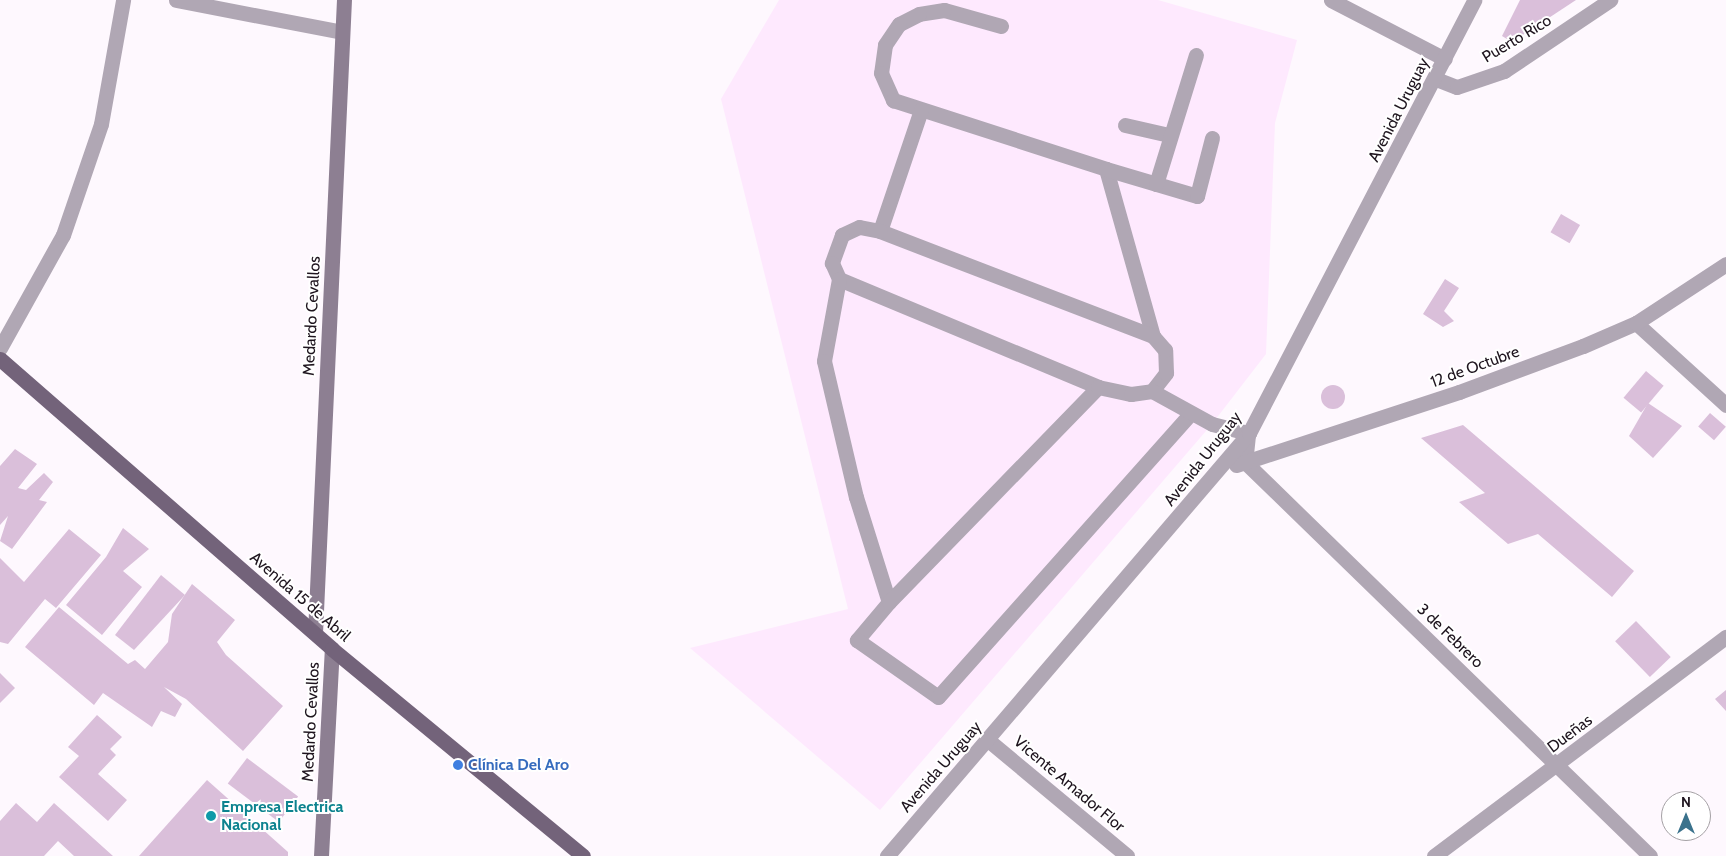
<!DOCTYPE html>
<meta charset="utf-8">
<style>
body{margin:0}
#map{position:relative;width:1726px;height:856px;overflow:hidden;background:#fef8fe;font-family:Cabin,sans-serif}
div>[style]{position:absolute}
.built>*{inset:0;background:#fee9fe}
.building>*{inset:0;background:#dabfda;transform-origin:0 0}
.round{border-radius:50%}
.lane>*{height:15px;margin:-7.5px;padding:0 7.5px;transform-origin:7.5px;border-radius:7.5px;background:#b0a7b4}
.street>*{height:15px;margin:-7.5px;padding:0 7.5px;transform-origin:7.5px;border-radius:7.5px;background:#b0a7b4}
.secondary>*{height:15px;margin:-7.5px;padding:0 7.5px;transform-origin:7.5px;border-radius:7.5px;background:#8d7f92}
.primary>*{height:15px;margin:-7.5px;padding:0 7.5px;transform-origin:7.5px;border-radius:7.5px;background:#73637a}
.dots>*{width:14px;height:14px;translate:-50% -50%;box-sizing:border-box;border:2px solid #fff;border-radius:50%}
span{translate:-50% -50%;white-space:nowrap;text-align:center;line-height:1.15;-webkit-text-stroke:4px #fff;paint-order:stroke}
.street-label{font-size:16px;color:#1e141e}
.shop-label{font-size:16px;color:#366cbe;font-weight:700}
.left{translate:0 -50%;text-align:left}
.culture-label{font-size:16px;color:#0d838f;font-weight:700}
.north{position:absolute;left:1661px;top:791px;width:50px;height:50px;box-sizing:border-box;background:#fff;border:1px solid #a5a1a5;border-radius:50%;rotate:0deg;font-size:14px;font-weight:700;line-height:20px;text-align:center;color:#1e141e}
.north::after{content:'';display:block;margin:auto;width:18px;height:22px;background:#3a728c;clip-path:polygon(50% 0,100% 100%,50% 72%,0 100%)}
</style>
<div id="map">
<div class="built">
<i style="clip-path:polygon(779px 0,1158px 0,1297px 40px,1275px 123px,1266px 354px,1212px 424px,880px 810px,690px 648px,848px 609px,721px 99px)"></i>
</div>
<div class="building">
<i style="clip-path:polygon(1520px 0,1576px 0,1512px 42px,1502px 36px)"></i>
<i style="left:1561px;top:214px;width:22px;height:21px;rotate:30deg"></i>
<i style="clip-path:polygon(1445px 279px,1459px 288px,1444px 311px,1454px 321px,1443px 327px,1423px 314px)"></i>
<i style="left:1646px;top:371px;width:23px;height:35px;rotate:40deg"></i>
<i class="round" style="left:1321px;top:385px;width:24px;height:24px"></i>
<i style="clip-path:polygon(1648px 403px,1682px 426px,1653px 458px,1629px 436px)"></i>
<i style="left:1710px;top:413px;width:21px;height:18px;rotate:41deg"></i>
<i style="clip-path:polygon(1463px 425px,1634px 571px,1612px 597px,1538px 534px,1508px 544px,1459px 502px,1485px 493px,1421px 438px)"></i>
<i style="clip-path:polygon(15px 449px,37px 464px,18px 488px,26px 490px,44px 473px,53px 482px,39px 500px,47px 502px,12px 549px,0 541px,8px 516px,0 525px,0 466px)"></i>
<i style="clip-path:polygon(123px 528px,149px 549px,123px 571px,142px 587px,102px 635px,66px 605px,106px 557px)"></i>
<i style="clip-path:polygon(69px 529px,101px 555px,56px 608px,45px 599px,8px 644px,0 642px,0 558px,24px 582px)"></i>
<i style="clip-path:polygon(161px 575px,185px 595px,134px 650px,115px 635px)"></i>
<i style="clip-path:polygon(192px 584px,235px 620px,217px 642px,226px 655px,283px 706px,243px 751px,186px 699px,164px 687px,182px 704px,175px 717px,161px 711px,152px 727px,103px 693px,94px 705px,25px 647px,59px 607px,128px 664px,135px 660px,145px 669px,168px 642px,172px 614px)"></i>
<i style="left:1636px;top:621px;width:50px;height:29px;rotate:46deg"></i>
<i style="clip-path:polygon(0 673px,15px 688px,0 703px)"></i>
<i style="clip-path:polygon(1726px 690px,1726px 711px,1715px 699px)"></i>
<i style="clip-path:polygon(97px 715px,122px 737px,110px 749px,116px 755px,98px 774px,127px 800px,108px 821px,59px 777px,79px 756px,68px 747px)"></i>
<i style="left:247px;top:758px;width:64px;height:32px;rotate:37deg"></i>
<i style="clip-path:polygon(207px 780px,288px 852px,288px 856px,139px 856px)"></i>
<i style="clip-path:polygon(16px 803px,37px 822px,54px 803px,113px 856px,74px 856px,58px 841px,44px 856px,0 856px,0 821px)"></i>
</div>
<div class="lane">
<i style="left:1001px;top:26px;width:59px;rotate:-164.3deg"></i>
<i style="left:944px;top:10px;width:25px;rotate:171deg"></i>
<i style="left:919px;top:14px;width:22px;rotate:153deg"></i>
<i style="left:899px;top:24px;width:25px;rotate:124deg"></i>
<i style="left:885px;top:45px;width:28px;rotate:98deg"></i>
<i style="left:881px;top:73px;width:30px;rotate:66deg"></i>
<i style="left:893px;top:100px;width:224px;rotate:17.9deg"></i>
<i style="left:1106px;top:169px;width:173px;rotate:74.3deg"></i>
<i style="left:1125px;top:125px;width:45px;rotate:12.8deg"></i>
<i style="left:1106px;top:169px;width:95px;rotate:16.5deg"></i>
<i style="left:1197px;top:196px;width:60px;rotate:-75.5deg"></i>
<i style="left:1156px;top:184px;width:135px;rotate:-72.8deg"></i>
<i style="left:880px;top:231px;width:128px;rotate:-71.3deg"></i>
<i style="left:839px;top:279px;width:281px;rotate:22.6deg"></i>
<i style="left:1152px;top:391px;width:23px;rotate:-52deg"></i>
<i style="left:1166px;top:373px;width:23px;rotate:-92deg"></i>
<i style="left:1165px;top:350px;width:18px;rotate:-131deg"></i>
<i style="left:1153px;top:336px;width:292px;rotate:-159deg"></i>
<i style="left:880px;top:231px;width:21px;rotate:-169deg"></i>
<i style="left:859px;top:227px;width:19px;rotate:155deg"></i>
<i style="left:842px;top:235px;width:30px;rotate:110deg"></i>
<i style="left:832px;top:263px;width:17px;rotate:66deg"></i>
<i style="left:839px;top:279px;width:83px;rotate:100.4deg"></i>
<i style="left:824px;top:361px;width:140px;rotate:76.8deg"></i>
<i style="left:856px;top:497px;width:110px;rotate:72.6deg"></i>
<i style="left:889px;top:602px;width:50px;rotate:130.1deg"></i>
<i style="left:857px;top:640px;width:99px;rotate:35.1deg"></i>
<i style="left:938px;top:697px;width:380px;rotate:-48.3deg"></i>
<i style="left:889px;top:602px;width:300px;rotate:-45.8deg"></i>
<i style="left:1098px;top:387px;width:34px;rotate:12deg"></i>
<i style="left:1131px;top:394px;width:21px;rotate:-8deg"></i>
<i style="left:1152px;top:391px;width:68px;rotate:28.8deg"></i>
<i style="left:1212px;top:424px;width:38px;rotate:14deg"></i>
</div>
<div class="street">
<i style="left:176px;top:0;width:169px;rotate:10.9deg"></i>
<i style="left:1331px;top:0;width:128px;rotate:27.4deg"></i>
<i style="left:1436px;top:79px;width:22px;rotate:21deg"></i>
<i style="left:1457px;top:87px;width:50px;rotate:-18.8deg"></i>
<i style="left:1504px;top:71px;width:128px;rotate:-33.8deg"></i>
<i style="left:1636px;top:323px;width:122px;rotate:42.3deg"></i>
<i style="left:0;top:348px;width:129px;rotate:-60.9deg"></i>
<i style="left:63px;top:235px;width:117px;rotate:-71.1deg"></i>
<i style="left:101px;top:124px;width:126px;rotate:-79.9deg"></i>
<i style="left:1248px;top:435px;width:27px;rotate:96deg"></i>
<i style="left:1245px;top:462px;width:565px;rotate:44.21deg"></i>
<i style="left:1236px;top:465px;width:235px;rotate:-18.1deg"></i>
<i style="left:1459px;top:392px;width:132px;rotate:-20.4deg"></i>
<i style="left:1583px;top:346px;width:58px;rotate:-23.5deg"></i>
<i style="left:1636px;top:323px;width:108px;rotate:-33.2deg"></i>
<i style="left:988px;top:740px;width:181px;rotate:39.8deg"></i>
<i style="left:887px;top:856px;width:557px;rotate:-49.44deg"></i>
<i style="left:1249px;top:433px;width:488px;rotate:-62.5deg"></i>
<i style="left:1434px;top:856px;width:365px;rotate:-36.9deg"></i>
</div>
<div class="secondary">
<i style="left:315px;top:633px;width:634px;rotate:-87.38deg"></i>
<i style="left:321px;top:856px;width:207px;rotate:-87deg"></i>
</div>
<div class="primary">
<i style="left:0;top:359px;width:441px;rotate:41.1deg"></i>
<i style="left:332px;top:649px;width:325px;rotate:39.5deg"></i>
</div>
<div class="dots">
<i style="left:458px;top:765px;background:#3f7fe0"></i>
<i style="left:211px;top:816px;background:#0f9aa8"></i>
</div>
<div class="street-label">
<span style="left:1517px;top:39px;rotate:-31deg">Puerto Rico</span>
<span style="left:1399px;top:110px;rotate:-63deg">Avenida Uruguay</span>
<span style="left:312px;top:316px;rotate:-87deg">Medardo Cevallos</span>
<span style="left:1475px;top:367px;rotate:-20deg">12 de Octubre</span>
<span style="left:1203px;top:459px;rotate:-52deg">Avenida Uruguay</span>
<span style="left:300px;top:597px;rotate:41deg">Avenida 15 de Abril</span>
<span style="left:1450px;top:636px;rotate:44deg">3 de Febrero</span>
<span style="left:311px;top:722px;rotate:-87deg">Medardo Cevallos</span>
<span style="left:1570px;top:734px;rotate:-37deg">Dueñas</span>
<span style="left:941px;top:767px;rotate:-49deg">Avenida Uruguay</span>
<span style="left:1069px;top:784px;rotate:40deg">Vicente Amador Flor</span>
</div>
<div class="shop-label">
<span class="left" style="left:468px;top:765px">Clínica Del Aro</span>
</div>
<div class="culture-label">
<span class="left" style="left:221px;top:816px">Empresa Electrica<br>Nacional</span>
</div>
<div class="north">N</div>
</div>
